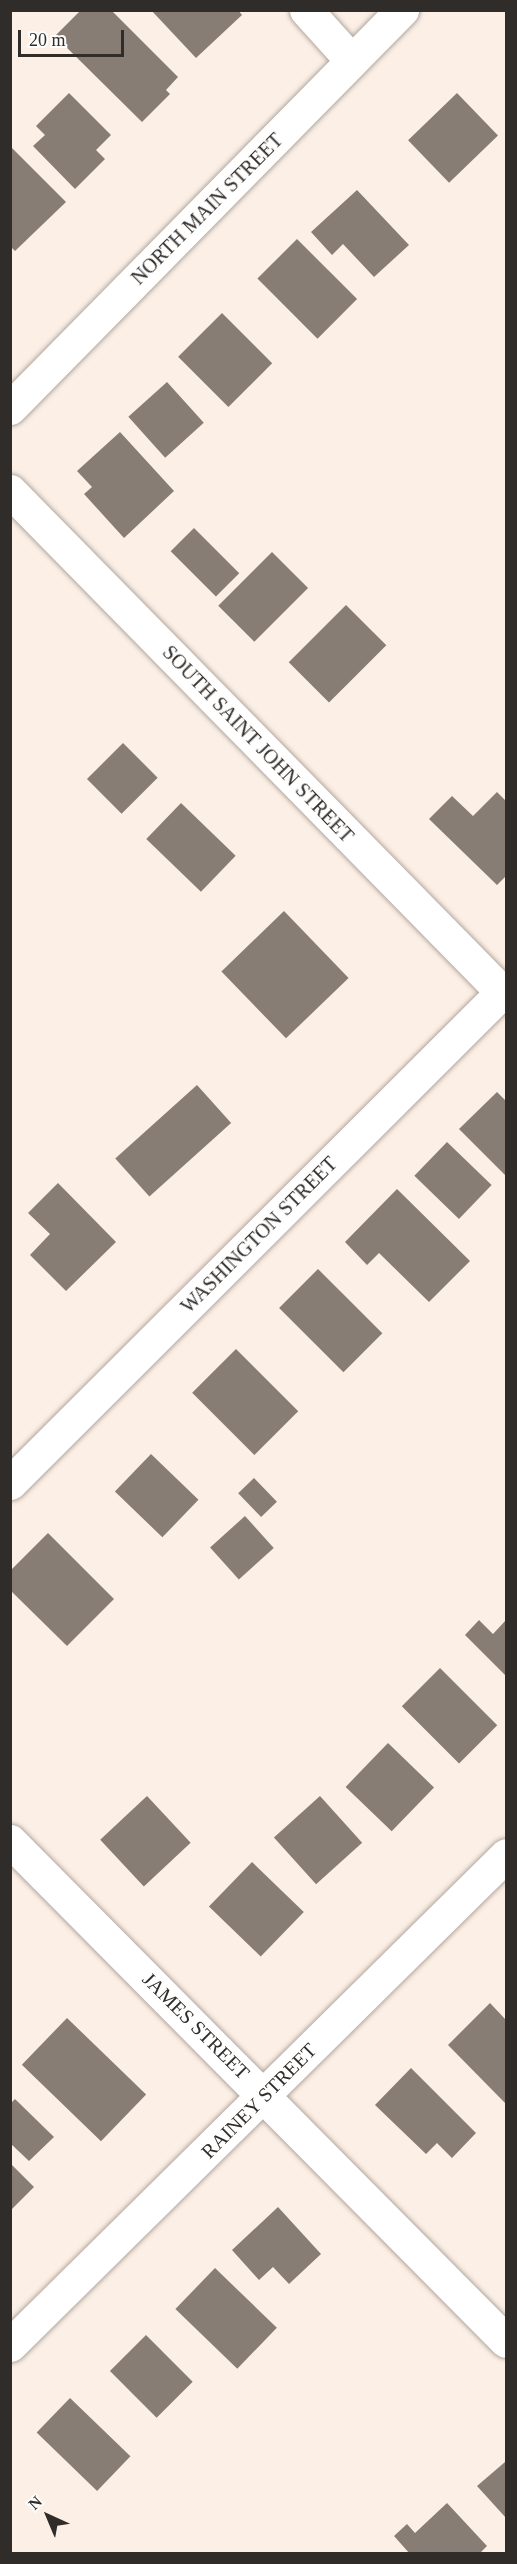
<!DOCTYPE html>
<style>
body{margin:0}
#map{position:relative;width:517px;height:2564px;overflow:hidden;background:#fbefe6;font-family:Georgia,serif}
div>[style]{position:absolute}
.building>*{inset:0;background:#887d75;transform-origin:0 0}
.roads{filter:drop-shadow(0 0 2px #b2a79e) drop-shadow(0 0 2px #b2a79e)}
.minor>*{height:33px;margin:-16.5px;padding:0 16.5px;transform-origin:16.5px;border-radius:16.5px;background:#fff}
.tertiary>*{height:33px;margin:-16.5px;padding:0 16.5px;transform-origin:16.5px;border-radius:16.5px;background:#fff}
span{translate:-50% -50%;white-space:nowrap;text-align:center;line-height:1.15;-webkit-text-stroke:4.5px #fefefe;paint-order:stroke}
.street-label{font-size:20px;color:#302c29}
.frame{position:absolute;inset:0;border:12px solid #302c29;pointer-events:none}
.north{position:absolute;left:18px;top:2486px;width:60px;height:60px;-webkit-text-stroke:4px #fefefe;paint-order:stroke;rotate:316deg;font-size:16px;font-weight:700;line-height:24px;text-align:center;color:#302c29}
.north::after{content:'';display:block;margin:auto;width:21px;height:27px;background:#302c29;clip-path:polygon(50% 0,100% 100%,50% 72%,0 100%)}
.scale{position:absolute;left:18px;top:30px;width:106px;height:27px;box-sizing:border-box;border:3px solid #302c29;border-top:0;padding-left:8px;font-size:18px;line-height:21px;white-space:nowrap;color:#302c29;-webkit-text-stroke:4px #fefefe;paint-order:stroke}
</style>
<div id="map">
<div class="building">
<i style="clip-path:polygon(81px 10px,111px 10px,178px 77px,166px 90px,170px 94px,142px 122px,55px 36px)"></i>
<i style="clip-path:polygon(151px 10px,238px 10px,242px 15px,196px 58px)"></i>
<i style="clip-path:polygon(69px 93px,111px 135px,96px 150px,105px 159px,75px 189px,33px 146px,45px 135px,36px 126px)"></i>
<i style="left:457px;top:93px;width:59px;height:68px;rotate:46deg"></i>
<i style="clip-path:polygon(10px 146px,66px 202px,15px 251px,10px 246px)"></i>
<i style="clip-path:polygon(357px 190px,409px 245px,374px 277px,343px 244px,332px 255px,311px 232px)"></i>
<i style="left:297px;top:239px;width:85px;height:56px;rotate:45deg"></i>
<i style="left:222px;top:313px;width:71px;height:62px;rotate:45deg"></i>
<i style="left:167px;top:382px;width:55px;height:52px;rotate:48deg"></i>
<i style="clip-path:polygon(120px 432px,174px 491px,124px 538px,84px 494px,92px 487px,77px 471px)"></i>
<i style="left:194px;top:528px;width:64px;height:33px;rotate:45deg"></i>
<i style="left:272px;top:552px;width:51px;height:76px;rotate:45deg"></i>
<i style="left:346px;top:605px;width:57px;height:81px;rotate:45deg"></i>
<i style="left:123px;top:743px;width:49px;height:51px;rotate:45deg"></i>
<i style="clip-path:polygon(497px 792px,506px 801px,506px 876px,497px 885px,429px 819px,452px 796px,473px 816px)"></i>
<i style="left:181px;top:803px;width:76px;height:50px;rotate:44deg"></i>
<i style="left:284px;top:911px;width:93px;height:87px;rotate:46deg"></i>
<i style="left:197px;top:1085px;width:51px;height:110px;rotate:48deg"></i>
<i style="clip-path:polygon(497px 1092px,506px 1101px,506px 1176px,459px 1129px)"></i>
<i style="left:447px;top:1142px;width:62px;height:47px;rotate:44deg"></i>
<i style="clip-path:polygon(58px 1183px,116px 1242px,66px 1291px,30px 1255px,50px 1234px,28px 1213px)"></i>
<i style="clip-path:polygon(397px 1189px,470px 1261px,429px 1302px,379px 1253px,367px 1265px,345px 1242px)"></i>
<i style="left:318px;top:1269px;width:91px;height:55px;rotate:45deg"></i>
<i style="left:236px;top:1349px;width:88px;height:62px;rotate:45deg"></i>
<i style="left:151px;top:1454px;width:66px;height:52px;rotate:44deg"></i>
<i style="left:254px;top:1478px;width:33px;height:22px;rotate:46deg"></i>
<i style="left:245px;top:1516px;width:43px;height:47px;rotate:48deg"></i>
<i style="clip-path:polygon(48px 1533px,114px 1599px,67px 1646px,10px 1590px,10px 1571px)"></i>
<i style="clip-path:polygon(479px 1620px,493px 1634px,506px 1620px,506px 1676px,465px 1635px)"></i>
<i style="left:440px;top:1668px;width:81px;height:54px;rotate:45deg"></i>
<i style="left:388px;top:1743px;width:64px;height:61px;rotate:44deg"></i>
<i style="left:147px;top:1796px;width:64px;height:64px;rotate:47deg"></i>
<i style="left:320px;top:1796px;width:63px;height:62px;rotate:48deg"></i>
<i style="left:252px;top:1862px;width:72px;height:62px;rotate:44deg"></i>
<i style="clip-path:polygon(490px 2003px,506px 2020px,506px 2104px,448px 2045px)"></i>
<i style="left:67px;top:2018px;width:110px;height:65px;rotate:44deg"></i>
<i style="clip-path:polygon(411px 2068px,476px 2133px,452px 2158px,437px 2143px,426px 2154px,375px 2105px)"></i>
<i style="clip-path:polygon(15px 2099px,54px 2137px,29px 2161px,10px 2143px,10px 2104px)"></i>
<i style="clip-path:polygon(10px 2163px,34px 2187px,10px 2211px)"></i>
<i style="clip-path:polygon(278px 2207px,321px 2254px,289px 2284px,273px 2267px,259px 2280px,232px 2250px)"></i>
<i style="left:215px;top:2268px;width:86px;height:57px;rotate:44deg"></i>
<i style="left:146px;top:2335px;width:66px;height:51px;rotate:45deg"></i>
<i style="left:70px;top:2398px;width:84px;height:48px;rotate:44deg"></i>
<i style="clip-path:polygon(505px 2462px,506px 2464px,506px 2518px,477px 2486px)"></i>
<i style="clip-path:polygon(447px 2503px,487px 2546px,479px 2554px,410px 2554px,394px 2536px,407px 2524px,415px 2533px)"></i>
</div>
<div class="roads">
<div class="minor">
<i style="left:306px;top:10px;width:67px;rotate:48deg"></i>
<i style="left:10px;top:491px;width:708px;rotate:45.52deg"></i>
<i style="left:10px;top:1483px;width:701px;rotate:-44.94deg"></i>
<i style="left:10px;top:1841px;width:704px;rotate:45.23deg"></i>
</div>
<div class="tertiary">
<i style="left:10px;top:408px;width:559px;rotate:-45.44deg"></i>
<i style="left:10px;top:2345px;width:697px;rotate:-44.65deg"></i>
</div>
</div>
<div class="street-label">
<span style="left:207px;top:209px;rotate:-45deg">NORTH MAIN STREET</span>
<span style="left:258px;top:744px;rotate:46deg">SOUTH SAINT JOHN STREET</span>
<span style="left:259px;top:1235px;rotate:-45deg">WASHINGTON STREET</span>
<span style="left:196px;top:2026px;rotate:45deg">JAMES STREET</span>
<span style="left:259px;top:2101px;rotate:-45deg">RAINEY STREET</span>
</div>
<div class="frame"></div>
<div class="north">N</div>
<div class="scale">20 m</div>
</div>
